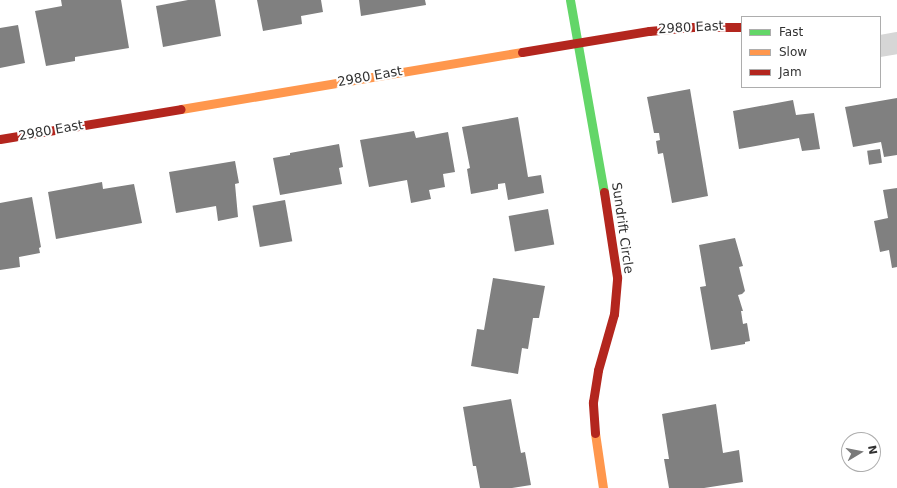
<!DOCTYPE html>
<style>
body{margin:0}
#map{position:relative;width:897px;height:488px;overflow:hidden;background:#fff;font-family:"DejaVu Sans",sans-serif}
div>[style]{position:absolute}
.building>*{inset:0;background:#808080;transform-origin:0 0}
.street>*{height:22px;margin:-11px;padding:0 11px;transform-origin:11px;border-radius:11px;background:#d6d6d6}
.fast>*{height:9px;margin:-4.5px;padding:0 4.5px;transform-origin:4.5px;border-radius:4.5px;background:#63d668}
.slow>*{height:9px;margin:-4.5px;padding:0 4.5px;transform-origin:4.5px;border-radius:4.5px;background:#ff974d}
.jam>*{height:9px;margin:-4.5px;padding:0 4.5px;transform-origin:4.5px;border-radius:4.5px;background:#b3261e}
span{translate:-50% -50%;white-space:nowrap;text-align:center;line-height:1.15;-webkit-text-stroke:4px #fff;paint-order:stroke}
.street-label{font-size:13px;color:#323232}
.legend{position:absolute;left:741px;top:16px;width:140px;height:72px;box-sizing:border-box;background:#fff;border:1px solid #adadad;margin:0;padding:5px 7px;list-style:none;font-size:12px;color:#323232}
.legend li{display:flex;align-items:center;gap:8px;height:20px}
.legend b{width:20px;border:1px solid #adadad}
.north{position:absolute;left:841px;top:432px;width:40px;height:40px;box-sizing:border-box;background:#fff;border:1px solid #adadad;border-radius:50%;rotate:80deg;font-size:11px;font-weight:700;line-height:16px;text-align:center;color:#323232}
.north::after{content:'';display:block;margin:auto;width:14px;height:18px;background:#7a7a7a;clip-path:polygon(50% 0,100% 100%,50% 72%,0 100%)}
</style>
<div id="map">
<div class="building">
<i style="clip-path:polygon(61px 0,121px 0,129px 48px,75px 57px,75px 61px,46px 66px,35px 11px,62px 6px)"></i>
<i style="clip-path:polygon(188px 0,215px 0,221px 36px,163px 47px,156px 6px)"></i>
<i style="clip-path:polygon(257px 0,321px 0,323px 12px,301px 16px,302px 24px,263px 31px)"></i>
<i style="clip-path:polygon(359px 0,425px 0,426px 5px,361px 16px)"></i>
<i style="clip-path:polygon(18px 25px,25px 63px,0 68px,0 28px)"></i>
<i style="clip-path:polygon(690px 89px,708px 196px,672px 203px,663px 153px,658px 154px,656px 141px,660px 140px,659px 133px,654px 133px,647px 97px)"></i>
<i style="clip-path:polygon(897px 98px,897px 155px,884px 157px,881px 142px,853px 147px,845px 107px)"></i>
<i style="clip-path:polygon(793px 100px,796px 115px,814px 113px,820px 149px,802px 151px,799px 138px,739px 149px,733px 111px)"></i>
<i style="clip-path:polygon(518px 117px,528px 177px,541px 175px,544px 193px,508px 200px,505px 183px,498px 184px,498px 189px,471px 194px,467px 169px,470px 168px,462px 127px)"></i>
<i style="clip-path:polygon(414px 131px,416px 138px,448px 132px,455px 172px,443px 174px,445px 187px,429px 190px,431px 199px,411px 203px,407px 180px,369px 187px,360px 140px)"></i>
<i style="clip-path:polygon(339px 144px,343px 167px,339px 168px,342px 184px,280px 195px,273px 158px,290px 155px,290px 153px)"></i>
<i style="left:880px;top:149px;width:14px;height:13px;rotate:82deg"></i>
<i style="clip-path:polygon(235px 161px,239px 183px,235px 184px,238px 217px,218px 221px,216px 206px,176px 213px,169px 172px)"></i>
<i style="clip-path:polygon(102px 182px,103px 189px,134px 184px,142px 223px,56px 239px,48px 192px)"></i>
<i style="clip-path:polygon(897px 188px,897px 267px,892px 268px,889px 250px,880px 252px,874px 221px,888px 218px,883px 190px)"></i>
<i style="clip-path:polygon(32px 197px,41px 247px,39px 248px,40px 253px,19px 257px,20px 267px,0 270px,0 203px)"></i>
<i style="left:285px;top:200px;width:42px;height:33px;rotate:80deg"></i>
<i style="left:548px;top:209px;width:36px;height:40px;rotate:80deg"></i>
<i style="clip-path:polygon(735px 238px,743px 266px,739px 267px,745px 291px,742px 294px,738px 295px,743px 311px,741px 311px,743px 324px,747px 323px,750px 341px,745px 342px,745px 344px,711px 350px,700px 287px,706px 286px,699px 245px)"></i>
<i style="clip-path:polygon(493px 278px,545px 286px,539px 318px,533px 318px,528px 349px,522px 348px,518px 374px,471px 366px,477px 329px,484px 330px)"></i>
<i style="clip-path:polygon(511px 399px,521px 453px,525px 452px,531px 485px,512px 488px,480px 488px,476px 466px,473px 466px,463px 407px)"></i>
<i style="clip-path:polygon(716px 404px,723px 453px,739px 450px,743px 482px,704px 488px,669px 488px,664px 459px,669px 459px,662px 414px)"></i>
</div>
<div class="street">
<i style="left:880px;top:46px;width:17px;rotate:-10deg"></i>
</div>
<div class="fast">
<i style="left:570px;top:0;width:195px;rotate:80deg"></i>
</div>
<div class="slow">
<i style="left:181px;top:109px;width:346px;rotate:-9.5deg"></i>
<i style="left:595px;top:433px;width:56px;rotate:81.7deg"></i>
</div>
<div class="jam">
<i style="left:522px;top:52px;width:129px;rotate:-9.4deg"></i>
<i style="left:649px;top:31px;width:44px;rotate:-5.2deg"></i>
<i style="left:693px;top:27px;width:49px"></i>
<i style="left:0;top:139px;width:183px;rotate:-9.4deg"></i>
<i style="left:595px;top:433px;width:31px;rotate:-94deg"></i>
<i style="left:593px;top:402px;width:32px;rotate:-81deg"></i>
<i style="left:598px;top:370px;width:58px;rotate:-74.1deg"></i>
<i style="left:614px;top:314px;width:37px;rotate:-85deg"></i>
<i style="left:617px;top:277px;width:86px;rotate:-98.7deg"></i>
</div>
<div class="street-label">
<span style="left:691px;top:28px;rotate:-3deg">2980 East</span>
<span style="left:370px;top:77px;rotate:-10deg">2980 East</span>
<span style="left:51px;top:131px;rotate:-10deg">2980 East</span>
<span style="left:622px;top:228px;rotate:82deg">Sundrift Circle</span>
</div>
<ul class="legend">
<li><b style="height:5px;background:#63d668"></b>Fast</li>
<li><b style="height:5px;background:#ff974d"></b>Slow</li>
<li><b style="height:5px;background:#b3261e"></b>Jam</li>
</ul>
<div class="north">N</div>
</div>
